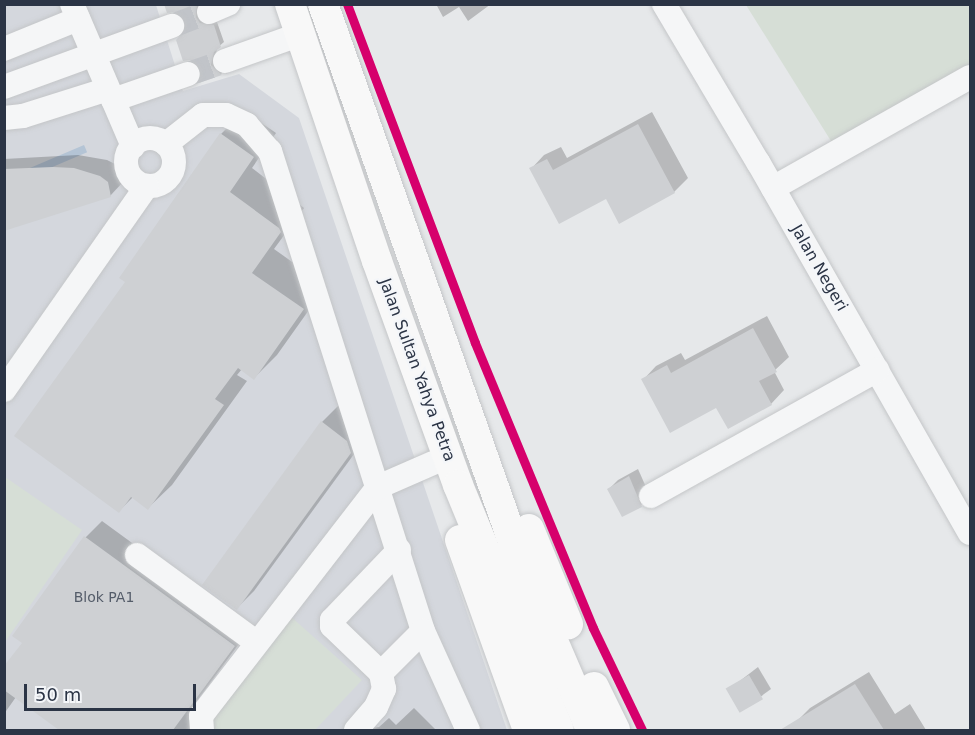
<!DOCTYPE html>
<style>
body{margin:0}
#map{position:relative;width:975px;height:735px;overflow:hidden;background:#e6e8ea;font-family:"DejaVu Sans",sans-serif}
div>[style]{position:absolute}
.built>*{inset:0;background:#d4d7dd}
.green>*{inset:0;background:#d6ded6}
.water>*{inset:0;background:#b4c4d5;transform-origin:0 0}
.shadow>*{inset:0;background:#0003}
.building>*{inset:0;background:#ced0d3;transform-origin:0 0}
.minor-tunnel>*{height:24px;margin-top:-12px;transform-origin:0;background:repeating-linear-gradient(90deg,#c1c4c9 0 24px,transparent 0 36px)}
.roads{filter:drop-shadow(0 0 2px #c4c6c8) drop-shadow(0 0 2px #c4c6c8)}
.minor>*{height:24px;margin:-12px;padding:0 12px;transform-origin:12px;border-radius:12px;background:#f5f6f7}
.minor>.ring{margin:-12px;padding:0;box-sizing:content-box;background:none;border:24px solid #f5f6f7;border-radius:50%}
.major>*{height:30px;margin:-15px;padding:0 15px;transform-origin:15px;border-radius:15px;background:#f8f8f8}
.cycleway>*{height:9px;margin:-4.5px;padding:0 4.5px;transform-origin:4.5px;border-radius:4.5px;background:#d6006c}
span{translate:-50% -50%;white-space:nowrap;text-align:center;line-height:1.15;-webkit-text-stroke:4.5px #f4f6f9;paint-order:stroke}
.number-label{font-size:14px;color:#545c69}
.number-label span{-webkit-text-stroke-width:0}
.street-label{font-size:16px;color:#2b3445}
.frame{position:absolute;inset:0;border:6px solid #2b3445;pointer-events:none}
.scale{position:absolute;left:24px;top:684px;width:172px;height:27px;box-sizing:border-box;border:3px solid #2b3445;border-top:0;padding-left:8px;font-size:18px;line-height:21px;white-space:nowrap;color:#2b3445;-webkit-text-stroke:4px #f4f6f9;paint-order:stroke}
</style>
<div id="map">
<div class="built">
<i style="clip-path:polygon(4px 5px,156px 5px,183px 91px,239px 74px,299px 118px,507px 730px,5px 730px)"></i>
</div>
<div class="green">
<i style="clip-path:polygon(746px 5px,970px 5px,970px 64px,836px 149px)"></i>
<i style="clip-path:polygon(5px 477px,82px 530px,5px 642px)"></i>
<i style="clip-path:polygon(289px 615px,362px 680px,315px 730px,210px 730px,208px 714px)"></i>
</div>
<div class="water">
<i style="left:84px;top:145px;width:8px;height:69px;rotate:67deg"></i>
</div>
<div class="shadow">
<i style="clip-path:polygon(166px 4px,200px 4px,205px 20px,217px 22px,224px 42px,217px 48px,215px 61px,225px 70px,221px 74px,201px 80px,203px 70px,199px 62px,185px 59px,187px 21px,182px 13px,168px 11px)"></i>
<i style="clip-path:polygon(436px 4px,491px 4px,468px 21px,459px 7px,443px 17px)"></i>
<i style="clip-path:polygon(244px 111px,276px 133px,252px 168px,304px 208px,274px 249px,326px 286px,277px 355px,254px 378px,242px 369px,237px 375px,247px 381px,172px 485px,148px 508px,133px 497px,119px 511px,128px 282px,221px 134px)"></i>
<i style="clip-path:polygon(652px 112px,688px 178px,674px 192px,620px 222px,607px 197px,531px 169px,544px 155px,561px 147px,567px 158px)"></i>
<i style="clip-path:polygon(78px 155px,107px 160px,119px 166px,123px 182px,110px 196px,4px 230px,4px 159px)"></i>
<i style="clip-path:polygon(767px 316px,789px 357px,774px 371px,784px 390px,771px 404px,717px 406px,643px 380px,656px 366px,681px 353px,685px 360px)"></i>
<i style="clip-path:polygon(339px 405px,368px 435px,254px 591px,237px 608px,322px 422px)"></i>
<i style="clip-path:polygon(638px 469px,650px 496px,641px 505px,609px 489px,618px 480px)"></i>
<i style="clip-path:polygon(102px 521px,250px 629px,191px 709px,198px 722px,190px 730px,62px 730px,16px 697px,4px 714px,4px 669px,24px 642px,14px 635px,86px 537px)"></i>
<i style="clip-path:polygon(758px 667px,771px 689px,741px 711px,728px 690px)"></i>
<i style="clip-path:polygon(869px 672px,895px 714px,910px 704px,926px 730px,802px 730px,797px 721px,810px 708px)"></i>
<i style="clip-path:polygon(414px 708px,436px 730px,350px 730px,379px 727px,389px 718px,396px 725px)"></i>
</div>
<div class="building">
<i style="clip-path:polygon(164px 4px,197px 4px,196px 17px,200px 23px,214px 25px,221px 47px,214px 52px,211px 65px,222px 75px,199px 83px,201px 69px,191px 60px,183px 61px,176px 40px,186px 29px,185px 21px,175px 12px,167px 13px)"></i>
<i style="clip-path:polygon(638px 124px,675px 193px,619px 224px,606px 199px,559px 224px,529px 168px,547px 159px,553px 170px)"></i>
<i style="clip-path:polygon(220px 133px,254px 157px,230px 192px,279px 228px,281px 232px,252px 273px,304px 309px,254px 380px,238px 368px,215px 399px,224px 405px,148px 510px,131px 497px,119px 513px,14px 436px,125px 282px,119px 278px)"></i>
<i style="clip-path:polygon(53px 167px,74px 168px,100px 176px,108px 182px,111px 197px,4px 231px,4px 169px)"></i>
<i style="clip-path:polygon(753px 328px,777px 372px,759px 381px,772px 405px,728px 429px,716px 408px,670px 433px,641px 379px,667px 365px,671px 373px)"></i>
<i style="clip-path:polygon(321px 421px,347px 441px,351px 453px,237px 610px,202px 585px)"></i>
<i style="clip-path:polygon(629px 476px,642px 507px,622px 517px,607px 489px)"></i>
<i style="clip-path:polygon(84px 536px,235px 646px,173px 730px,59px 730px,4px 690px,4px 666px,22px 643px,12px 636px)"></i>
<i style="left:749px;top:675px;width:28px;height:27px;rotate:60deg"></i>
<i style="clip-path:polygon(855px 684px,884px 730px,780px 730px)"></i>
</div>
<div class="minor-tunnel">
<i style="left:172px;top:26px;width:40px;rotate:-21deg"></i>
<i style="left:188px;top:74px;width:39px;rotate:-19deg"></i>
</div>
<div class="roads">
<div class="minor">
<i style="left:72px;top:4px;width:155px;rotate:66.8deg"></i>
<i style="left:664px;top:4px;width:184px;rotate:59.3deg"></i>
<i style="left:758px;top:162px;width:427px;rotate:60.3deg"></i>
<i style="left:209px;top:12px;width:21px;rotate:-23deg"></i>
<i style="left:4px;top:49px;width:80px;rotate:-22.1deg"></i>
<i style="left:225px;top:61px;width:81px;rotate:-19.6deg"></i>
<i style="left:4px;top:87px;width:179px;rotate:-20deg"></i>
<i style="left:113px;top:100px;width:79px;rotate:-19.1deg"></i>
<i style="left:4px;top:118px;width:19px;rotate:-6deg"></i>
<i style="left:23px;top:116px;width:89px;rotate:-17.6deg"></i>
<i class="ring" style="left:126px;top:138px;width:24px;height:24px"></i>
<i style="left:166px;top:144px;width:47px;rotate:-38.1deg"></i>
<i style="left:203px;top:115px;width:23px"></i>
<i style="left:226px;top:115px;width:23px;rotate:25deg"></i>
<i style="left:247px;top:125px;width:35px;rotate:49deg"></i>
<i style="left:270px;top:151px;width:504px;rotate:72.32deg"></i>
<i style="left:423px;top:631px;width:109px;rotate:65.6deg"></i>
<i style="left:773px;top:188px;width:226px;rotate:-29.4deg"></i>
<i style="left:4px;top:390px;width:249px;rotate:-55deg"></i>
<i style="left:651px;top:496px;width:259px;rotate:-29.1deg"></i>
<i style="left:399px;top:550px;width:97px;rotate:133.7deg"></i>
<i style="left:332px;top:620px;width:6px;rotate:90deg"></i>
<i style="left:332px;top:626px;width:68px;rotate:43.8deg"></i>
<i style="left:381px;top:673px;width:59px;rotate:-45deg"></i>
<i style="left:137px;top:555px;width:147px;rotate:36.2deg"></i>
<i style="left:202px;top:730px;width:14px;rotate:-94deg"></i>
<i style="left:201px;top:716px;width:289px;rotate:-52.3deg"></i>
<i style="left:378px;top:487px;width:60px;rotate:-23.6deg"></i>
<i style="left:356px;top:730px;width:30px;rotate:-49deg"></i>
<i style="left:376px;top:707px;width:20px;rotate:-66deg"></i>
<i style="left:384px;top:689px;width:16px;rotate:-101deg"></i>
</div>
<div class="major">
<i style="left:290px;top:4px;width:271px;rotate:71.3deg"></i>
<i style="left:377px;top:261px;width:238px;rotate:70.1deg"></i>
<i style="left:458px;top:485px;width:265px;rotate:67.6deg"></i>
<i style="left:323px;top:4px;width:609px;rotate:70.52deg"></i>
<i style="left:526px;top:578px;width:165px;rotate:66.8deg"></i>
<i style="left:529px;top:529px;width:103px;rotate:67.7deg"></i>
<i style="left:460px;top:540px;width:202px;rotate:70.3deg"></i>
<i style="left:594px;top:687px;width:48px;rotate:64deg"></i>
</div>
</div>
<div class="cycleway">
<i style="left:347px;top:4px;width:362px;rotate:69.3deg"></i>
<i style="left:475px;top:343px;width:308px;rotate:67.5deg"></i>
<i style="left:593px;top:628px;width:113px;rotate:64.3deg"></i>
</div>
<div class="number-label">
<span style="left:104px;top:597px">Blok PA1</span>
</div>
<div class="street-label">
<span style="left:819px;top:268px;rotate:60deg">Jalan Negeri</span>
<span style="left:417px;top:370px;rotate:70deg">Jalan Sultan Yahya Petra</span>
</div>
<div class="frame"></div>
<div class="scale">50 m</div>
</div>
